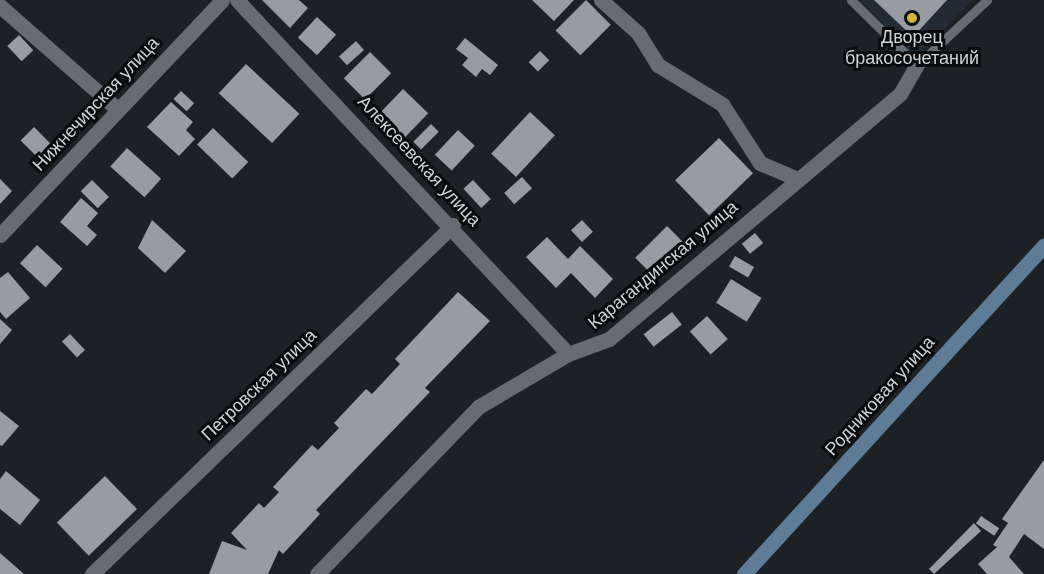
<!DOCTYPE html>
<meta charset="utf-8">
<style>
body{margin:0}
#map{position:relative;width:1044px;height:574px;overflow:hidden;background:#1c2125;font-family:Helvetica,sans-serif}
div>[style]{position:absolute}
.built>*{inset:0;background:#222a33}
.building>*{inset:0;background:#969ca2;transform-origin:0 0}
.lane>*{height:9px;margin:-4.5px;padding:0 4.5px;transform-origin:4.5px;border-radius:4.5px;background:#676c72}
.street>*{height:15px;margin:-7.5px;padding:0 7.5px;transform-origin:7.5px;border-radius:7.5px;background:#676c72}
.secondary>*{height:15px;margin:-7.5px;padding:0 7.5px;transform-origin:7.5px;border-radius:7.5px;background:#5e7c96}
.dots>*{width:16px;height:16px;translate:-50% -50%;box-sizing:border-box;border:3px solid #080a0c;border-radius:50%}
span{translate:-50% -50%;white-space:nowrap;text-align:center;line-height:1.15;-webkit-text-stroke:6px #080a0c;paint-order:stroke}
.poi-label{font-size:18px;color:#cfd2d6}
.street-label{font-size:18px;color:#cfd2d6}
</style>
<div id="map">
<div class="built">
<i style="clip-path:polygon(847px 0,973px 0,912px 63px)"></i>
</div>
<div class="building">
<i style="clip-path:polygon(262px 0,299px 0,308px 8px,290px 28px)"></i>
<i style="clip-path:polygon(532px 0,574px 0,554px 21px)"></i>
<i style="left:586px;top:0;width:35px;height:43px;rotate:45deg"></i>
<i style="clip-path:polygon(874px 0,947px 0,913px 37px)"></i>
<i style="left:317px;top:17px;width:26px;height:28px;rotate:43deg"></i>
<i style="left:19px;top:35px;width:21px;height:16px;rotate:47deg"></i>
<i style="clip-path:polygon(465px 38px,498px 65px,490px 75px,482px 69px,476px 77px,462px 65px,468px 58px,456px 49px)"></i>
<i style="left:356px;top:41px;width:12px;height:23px;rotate:48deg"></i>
<i style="left:540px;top:51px;width:13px;height:16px;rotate:45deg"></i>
<i style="left:370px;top:52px;width:30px;height:37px;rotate:45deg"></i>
<i style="left:246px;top:64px;width:73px;height:40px;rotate:43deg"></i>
<i style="left:403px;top:89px;width:35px;height:34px;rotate:44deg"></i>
<i style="left:181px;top:91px;width:18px;height:11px;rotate:43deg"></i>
<i style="clip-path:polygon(171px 102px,193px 122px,186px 130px,195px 139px,179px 156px,147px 127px)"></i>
<i style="left:530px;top:112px;width:34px;height:57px;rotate:43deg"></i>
<i style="left:431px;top:124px;width:11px;height:25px;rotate:45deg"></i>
<i style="left:34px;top:127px;width:25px;height:19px;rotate:45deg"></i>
<i style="left:213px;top:128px;width:49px;height:23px;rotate:44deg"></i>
<i style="left:458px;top:130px;width:23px;height:34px;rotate:43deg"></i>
<i style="left:719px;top:138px;width:49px;height:61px;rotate:46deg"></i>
<i style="left:127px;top:148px;width:46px;height:25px;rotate:42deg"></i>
<i style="left:522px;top:177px;width:15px;height:24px;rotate:48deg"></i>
<i style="clip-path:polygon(0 179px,12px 191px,0 204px)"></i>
<i style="left:92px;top:180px;width:24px;height:16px;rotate:45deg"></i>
<i style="left:473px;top:180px;width:26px;height:13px;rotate:47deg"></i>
<i style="clip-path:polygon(81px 198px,98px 213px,87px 226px,97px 235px,87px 246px,60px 222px)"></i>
<i style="clip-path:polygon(152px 220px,186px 251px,165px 273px,138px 248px)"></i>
<i style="left:582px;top:220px;width:16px;height:15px;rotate:47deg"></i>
<i style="left:667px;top:226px;width:30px;height:45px;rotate:45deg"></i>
<i style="left:755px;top:233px;width:13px;height:17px;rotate:51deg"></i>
<i style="clip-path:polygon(547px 237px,568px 259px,580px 246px,613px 279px,595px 298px,571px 273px,556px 288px,526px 257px)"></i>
<i style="left:37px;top:245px;width:35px;height:25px;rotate:43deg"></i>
<i style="left:735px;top:256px;width:22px;height:12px;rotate:30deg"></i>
<i style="clip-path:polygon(8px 272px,30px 298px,6px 319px,0 312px,0 278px)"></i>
<i style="left:731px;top:279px;width:36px;height:28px;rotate:32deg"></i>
<i style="clip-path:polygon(458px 292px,490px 321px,425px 388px,430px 392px,316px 510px,320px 514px,283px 554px,279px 550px,268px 574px,209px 574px,222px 541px,247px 550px,231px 533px,259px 503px,264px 508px,279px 492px,273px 487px,312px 445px,318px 450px,339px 428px,334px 423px,366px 389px,372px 394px,400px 364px,395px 359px)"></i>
<i style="left:672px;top:312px;width:16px;height:36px;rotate:52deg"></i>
<i style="left:707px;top:316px;width:31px;height:23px;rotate:48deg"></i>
<i style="clip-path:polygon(0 319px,12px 330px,0 344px)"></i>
<i style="left:70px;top:334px;width:22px;height:11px;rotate:47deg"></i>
<i style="clip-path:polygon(0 411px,19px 426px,2px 446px,0 445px)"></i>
<i style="clip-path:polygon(1044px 460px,1044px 549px,1024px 534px,1009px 557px,1024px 574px,987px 574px,978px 564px,997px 547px,993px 545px,1008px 523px,1002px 519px)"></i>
<i style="clip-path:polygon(6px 471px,40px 500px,20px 525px,0 509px,0 479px)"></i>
<i style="left:105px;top:476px;width:46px;height:67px;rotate:46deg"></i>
<i style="left:981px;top:516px;width:22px;height:9px;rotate:34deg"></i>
<i style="clip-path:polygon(974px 523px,981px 531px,934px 574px,929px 569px)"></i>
<i style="clip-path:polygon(0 553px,24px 574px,0 574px)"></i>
</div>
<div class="lane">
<i style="left:851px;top:0;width:93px;rotate:44.6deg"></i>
<i style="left:917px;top:65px;width:96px;rotate:-42.9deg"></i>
</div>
<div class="street">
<i style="left:237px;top:0;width:485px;rotate:46.9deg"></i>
<i style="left:601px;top:0;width:50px;rotate:41.7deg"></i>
<i style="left:638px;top:33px;width:38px;rotate:58deg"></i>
<i style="left:658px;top:65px;width:75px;rotate:31.4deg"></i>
<i style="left:722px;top:104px;width:70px;rotate:57.2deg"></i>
<i style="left:760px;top:163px;width:38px;rotate:23deg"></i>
<i style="left:0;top:6px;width:154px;rotate:41.3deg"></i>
<i style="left:0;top:235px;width:323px;rotate:-46.6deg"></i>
<i style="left:92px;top:574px;width:502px;rotate:-44.03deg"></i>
<i style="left:317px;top:574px;width:232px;rotate:-46deg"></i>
<i style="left:478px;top:407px;width:104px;rotate:-30.5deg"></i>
<i style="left:568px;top:354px;width:44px;rotate:-20.1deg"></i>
<i style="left:609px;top:339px;width:380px;rotate:-40.1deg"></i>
<i style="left:900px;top:94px;width:34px;rotate:-60deg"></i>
</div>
<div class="secondary">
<i style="left:744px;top:574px;width:445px;rotate:-47.6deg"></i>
</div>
<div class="dots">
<i style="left:912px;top:18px;background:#d2b736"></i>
</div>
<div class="poi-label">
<span style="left:912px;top:48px">Дворец<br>бракосочетаний</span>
</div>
<div class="street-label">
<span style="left:96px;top:104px;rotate:-47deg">Нижнечирская улица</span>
<span style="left:419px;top:161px;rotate:47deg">Алексеевская улица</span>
<span style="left:663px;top:265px;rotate:-40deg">Карагандинская улица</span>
<span style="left:259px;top:385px;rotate:-44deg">Петровская улица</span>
<span style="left:880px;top:396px;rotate:-48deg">Родниковая улица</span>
</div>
</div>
